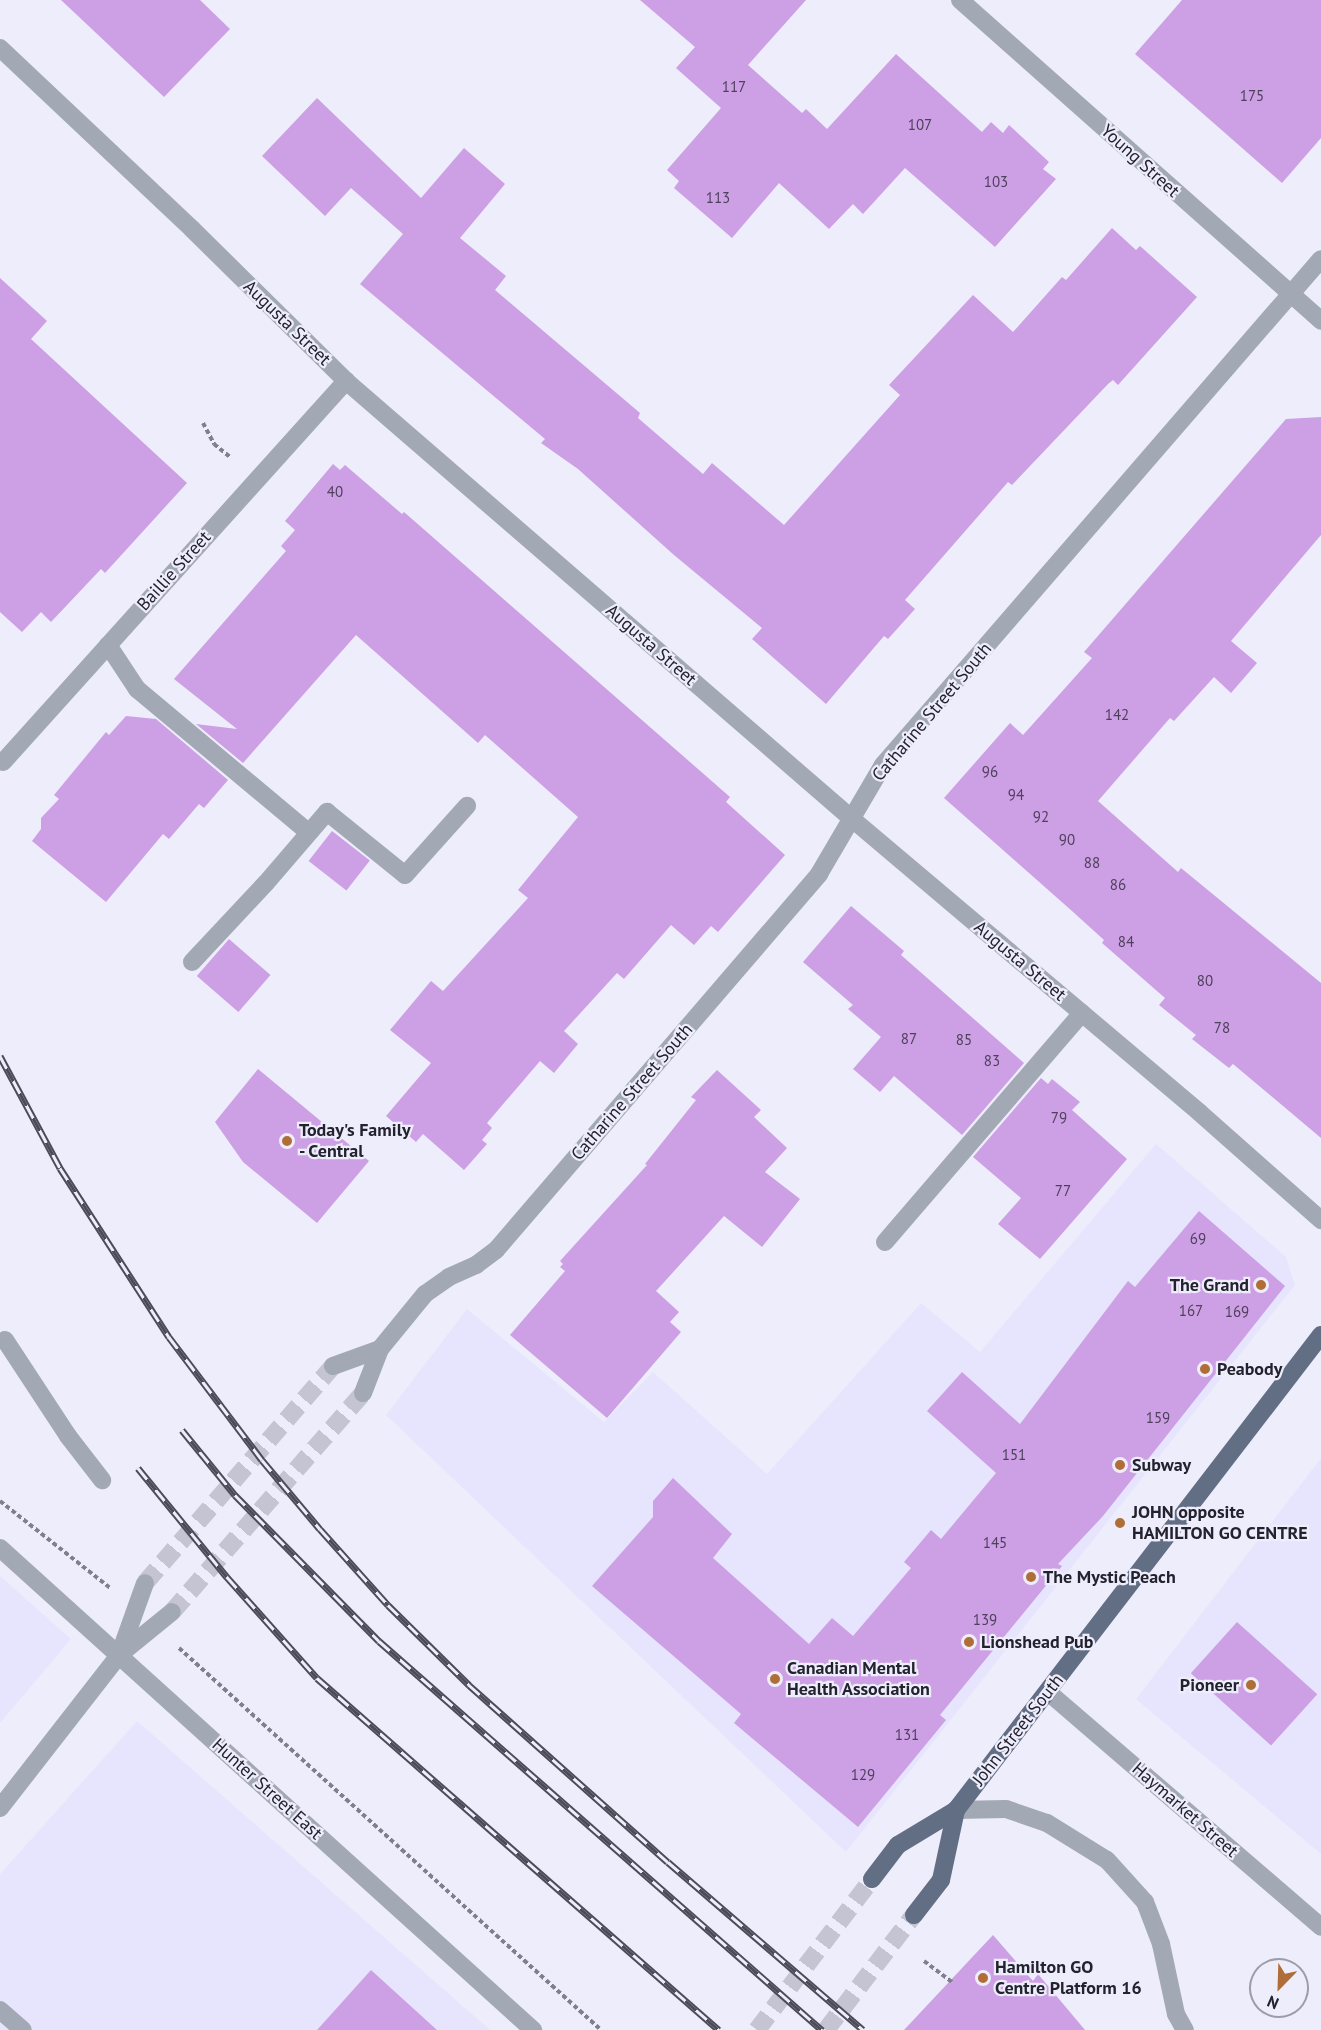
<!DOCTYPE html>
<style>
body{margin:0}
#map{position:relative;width:1321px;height:2030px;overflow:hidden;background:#eeedfb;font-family:"PT Sans",sans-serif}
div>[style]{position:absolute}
.built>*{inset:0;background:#e7e5fd}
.building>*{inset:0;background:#cd9fe4;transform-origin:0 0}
.minor-tunnel>*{height:18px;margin-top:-9px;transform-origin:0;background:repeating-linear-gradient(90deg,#c5c4d2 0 18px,transparent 0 27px)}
.major-tunnel>*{height:18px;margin-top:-9px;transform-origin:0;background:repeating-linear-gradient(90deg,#c5c4d2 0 18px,transparent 0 27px)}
.path>*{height:4px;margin-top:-2px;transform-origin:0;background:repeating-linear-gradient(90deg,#807f8c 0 4.5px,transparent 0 7.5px)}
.minor>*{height:18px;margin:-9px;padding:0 9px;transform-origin:9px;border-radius:9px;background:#a2a9b5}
.major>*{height:18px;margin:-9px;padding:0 9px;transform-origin:9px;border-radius:9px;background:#626e84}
.rail>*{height:7px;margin-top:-3.5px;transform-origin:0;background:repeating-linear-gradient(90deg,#eeedfb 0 14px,#4c4b58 0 28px);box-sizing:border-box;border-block:2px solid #4c4b58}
.dots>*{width:16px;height:16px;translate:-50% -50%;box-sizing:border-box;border:3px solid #eeedfb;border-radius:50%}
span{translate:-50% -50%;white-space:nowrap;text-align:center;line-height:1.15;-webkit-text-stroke:4.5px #eeedfb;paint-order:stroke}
.number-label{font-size:15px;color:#4e415c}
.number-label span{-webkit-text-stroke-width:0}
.street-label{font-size:18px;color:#23222e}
.poi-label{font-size:18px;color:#23222e;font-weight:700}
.left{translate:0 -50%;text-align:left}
.right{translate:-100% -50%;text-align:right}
.north{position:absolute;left:1249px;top:1958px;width:60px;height:60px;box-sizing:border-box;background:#eeedfb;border:2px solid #9d9ca9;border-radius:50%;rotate:203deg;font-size:16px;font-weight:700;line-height:24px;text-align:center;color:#23222e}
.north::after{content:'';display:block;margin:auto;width:21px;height:27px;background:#af6e37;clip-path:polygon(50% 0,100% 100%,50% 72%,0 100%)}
</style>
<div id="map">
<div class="built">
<i style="clip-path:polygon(1156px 1144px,1286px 1257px,1295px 1285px,846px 1852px,386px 1415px,467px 1309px,604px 1422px,653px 1372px,767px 1474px,921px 1303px,980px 1352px)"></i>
<i style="clip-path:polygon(1321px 1458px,1321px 1854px,1136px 1699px)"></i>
<i style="clip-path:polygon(0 1576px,71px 1639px,0 1723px)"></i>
<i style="clip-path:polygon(137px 1721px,490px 2030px,0 2030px,0 1874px)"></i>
</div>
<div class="building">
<i style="clip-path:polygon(61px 0,200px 0,230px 29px,164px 97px)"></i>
<i style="clip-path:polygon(640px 0,806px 0,748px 65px,802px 113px,806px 109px,827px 129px,896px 54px,982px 132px,991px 122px,1003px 133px,1009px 125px,1049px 162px,1043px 169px,1056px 179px,995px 247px,905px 168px,863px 214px,853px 204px,829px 229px,779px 183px,732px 238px,674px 188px,679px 181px,667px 170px,721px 108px,676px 68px,695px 47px)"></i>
<i style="clip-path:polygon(1182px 0,1321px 0,1321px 138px,1282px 183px,1135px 54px)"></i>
<i style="clip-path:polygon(317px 98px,421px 198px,464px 148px,505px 184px,460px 238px,506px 276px,495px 290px,640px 413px,638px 418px,703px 474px,712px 463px,784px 525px,900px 395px,889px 385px,973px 295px,1013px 332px,1062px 277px,1066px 280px,1112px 228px,1136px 250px,1140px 246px,1197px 297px,1118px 385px,1113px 380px,1108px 384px,1012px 485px,1008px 482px,905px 600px,915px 609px,888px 639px,884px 636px,826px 704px,752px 639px,762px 628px,674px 555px,578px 469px,541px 443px,545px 439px,360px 284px,403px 234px,351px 188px,325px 216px,262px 156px)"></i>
<i style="clip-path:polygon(0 278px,47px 321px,31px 339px,187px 483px,105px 573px,101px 569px,51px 622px,41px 612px,22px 632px,0 612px)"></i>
<i style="clip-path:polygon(1321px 417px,1321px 535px,1231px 641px,1257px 663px,1231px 693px,1214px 677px,1174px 721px,1170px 718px,1098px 801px,1178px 872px,1181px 868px,1321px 983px,1321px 1138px,1233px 1064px,1229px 1068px,1192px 1039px,1196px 1035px,1159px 1005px,1165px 998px,1102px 943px,1104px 940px,1072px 911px,944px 798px,1010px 723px,1023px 735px,1092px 658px,1084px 652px,1286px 419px)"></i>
<i style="clip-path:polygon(333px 464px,340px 470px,345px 465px,402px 514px,404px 512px,730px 797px,726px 802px,785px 855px,718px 932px,711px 926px,694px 945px,671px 925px,624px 979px,617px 973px,564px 1031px,578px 1044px,554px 1073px,540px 1061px,487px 1123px,492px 1128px,482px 1140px,487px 1144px,464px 1170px,423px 1134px,416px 1142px,386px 1116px,431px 1063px,390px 1030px,431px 981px,443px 991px,528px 898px,518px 890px,578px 817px,485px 735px,478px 743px,356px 635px,243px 763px,196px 724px,237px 729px,174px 679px,286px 551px,281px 546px,295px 530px,285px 521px)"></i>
<i style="clip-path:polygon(126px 716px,156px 719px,228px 780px,204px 808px,199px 804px,169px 839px,163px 834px,106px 902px,32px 841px,41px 829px,41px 818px,59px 799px,54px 795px,106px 732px,109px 735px)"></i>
<i style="left:332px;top:831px;width:48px;height:38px;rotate:38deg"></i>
<i style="clip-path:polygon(851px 906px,904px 951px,901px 955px,1024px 1063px,962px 1135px,894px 1076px,880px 1092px,853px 1069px,881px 1037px,848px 1009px,853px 1005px,803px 962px)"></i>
<i style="left:229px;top:939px;width:55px;height:49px;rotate:41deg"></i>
<i style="clip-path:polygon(258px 1069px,369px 1161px,317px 1223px,243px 1162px,215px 1122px)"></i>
<i style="clip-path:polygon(717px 1070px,761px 1110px,754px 1117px,787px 1148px,765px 1172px,800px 1199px,762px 1247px,724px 1216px,656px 1291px,679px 1312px,670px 1322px,681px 1332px,607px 1418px,510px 1335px,565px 1271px,560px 1267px,563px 1264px,560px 1261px,647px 1165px,645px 1164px,696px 1100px,691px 1097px)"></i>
<i style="clip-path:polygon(1041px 1078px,1048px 1084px,1052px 1079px,1080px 1102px,1072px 1110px,1127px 1159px,1040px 1259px,998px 1224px,1021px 1198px,973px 1157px)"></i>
<i style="clip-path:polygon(1199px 1211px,1285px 1286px,1103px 1516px,1058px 1564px,1062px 1566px,940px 1715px,946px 1720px,858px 1827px,734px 1723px,741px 1714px,592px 1586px,653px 1517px,653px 1501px,673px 1478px,732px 1534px,713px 1558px,809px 1644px,832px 1618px,853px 1636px,911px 1568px,904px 1562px,931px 1530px,941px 1539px,996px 1473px,927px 1411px,962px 1372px,1020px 1424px,1128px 1281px,1135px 1287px)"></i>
<i style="left:1237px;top:1622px;width:108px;height:69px;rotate:42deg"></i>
<i style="clip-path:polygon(993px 1935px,1033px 1981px,1038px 1974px,1085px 2030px,904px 2030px)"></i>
<i style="clip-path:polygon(371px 1970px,437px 2030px,317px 2030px)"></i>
</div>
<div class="minor-tunnel">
<i style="left:145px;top:1583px;width:287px;rotate:-49.1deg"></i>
<i style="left:172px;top:1612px;width:291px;rotate:-48.9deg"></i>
</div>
<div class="major-tunnel">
<i style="left:757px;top:2030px;width:190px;rotate:-52.7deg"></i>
<i style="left:826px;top:2030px;width:145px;rotate:-52.6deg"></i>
</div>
<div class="path">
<i style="left:203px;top:423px;width:24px;rotate:62deg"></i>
<i style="left:214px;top:444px;width:22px;rotate:39deg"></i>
<i style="left:0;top:1501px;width:140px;rotate:38.3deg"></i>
<i style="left:179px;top:1648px;width:569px;rotate:42.15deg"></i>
<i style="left:924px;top:1961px;width:36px;rotate:37deg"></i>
</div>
<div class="minor">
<i style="left:960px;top:0;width:483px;rotate:41.6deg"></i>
<i style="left:0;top:48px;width:264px;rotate:43.3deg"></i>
<i style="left:192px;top:229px;width:216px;rotate:44.6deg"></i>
<i style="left:346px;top:381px;width:668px;rotate:40.87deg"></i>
<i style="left:851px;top:818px;width:457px;rotate:40.2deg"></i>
<i style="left:1200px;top:1113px;width:162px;rotate:41.5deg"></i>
<i style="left:108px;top:645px;width:53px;rotate:56.6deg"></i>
<i style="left:137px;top:689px;width:224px;rotate:39.9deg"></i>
<i style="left:3px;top:762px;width:513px;rotate:-48deg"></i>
<i style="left:192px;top:962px;width:108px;rotate:-46.9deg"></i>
<i style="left:266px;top:883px;width:94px;rotate:-49.3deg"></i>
<i style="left:327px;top:812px;width:100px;rotate:38.9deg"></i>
<i style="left:405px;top:875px;width:93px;rotate:-48.1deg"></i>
<i style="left:885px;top:1242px;width:302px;rotate:-49.3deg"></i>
<i style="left:5px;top:1340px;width:115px;rotate:56.7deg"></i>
<i style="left:68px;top:1436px;width:56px;rotate:52.3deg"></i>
<i style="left:333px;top:1366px;width:50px;rotate:-19.9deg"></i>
<i style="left:363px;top:1393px;width:47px;rotate:-68.9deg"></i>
<i style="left:380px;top:1349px;width:71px;rotate:-50.7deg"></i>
<i style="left:425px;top:1294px;width:29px;rotate:-35deg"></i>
<i style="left:449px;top:1277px;width:30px;rotate:-24deg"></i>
<i style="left:476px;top:1265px;width:25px;rotate:-37deg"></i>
<i style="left:496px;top:1250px;width:496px;rotate:-49.3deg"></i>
<i style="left:819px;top:874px;width:126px;rotate:-59.6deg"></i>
<i style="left:883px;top:765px;width:669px;rotate:-49.12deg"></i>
<i style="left:0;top:1548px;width:719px;rotate:42.12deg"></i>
<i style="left:120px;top:1653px;width:74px;rotate:-70.3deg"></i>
<i style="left:1048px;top:1692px;width:360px;rotate:40.7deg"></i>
<i style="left:0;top:1808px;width:194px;rotate:-52.1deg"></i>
<i style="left:119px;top:1655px;width:68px;rotate:-39.1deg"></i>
<i style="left:956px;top:1810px;width:50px;rotate:-1.1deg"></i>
<i style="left:1006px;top:1809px;width:43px;rotate:18.9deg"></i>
<i style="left:1047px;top:1823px;width:70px;rotate:31.7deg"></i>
<i style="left:1107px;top:1860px;width:57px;rotate:47.9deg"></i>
<i style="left:1145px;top:1902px;width:45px;rotate:69.1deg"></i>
<i style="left:1161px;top:1944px;width:72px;rotate:77.9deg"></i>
<i style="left:1176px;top:2014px;width:18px;rotate:61deg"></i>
<i style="left:0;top:2010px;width:30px;rotate:41deg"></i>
</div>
<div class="major">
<i style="left:872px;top:1879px;width:43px;rotate:-52.6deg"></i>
<i style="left:898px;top:1845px;width:68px;rotate:-31.1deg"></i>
<i style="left:956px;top:1810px;width:599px;rotate:-52.46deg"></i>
<i style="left:914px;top:1915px;width:44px;rotate:-52.4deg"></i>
<i style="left:941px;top:1880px;width:72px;rotate:-77.9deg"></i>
</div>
<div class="rail">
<i style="left:0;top:1056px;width:127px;rotate:61.8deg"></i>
<i style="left:60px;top:1168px;width:201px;rotate:57.2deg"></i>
<i style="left:169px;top:1337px;width:154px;rotate:52.9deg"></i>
<i style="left:262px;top:1460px;width:90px;rotate:50deg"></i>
<i style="left:320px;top:1529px;width:102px;rotate:48.2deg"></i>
<i style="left:388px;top:1605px;width:114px;rotate:44.6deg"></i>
<i style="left:469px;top:1685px;width:266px;rotate:41.7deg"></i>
<i style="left:668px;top:1862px;width:257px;rotate:40.7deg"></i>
<i style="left:182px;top:1430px;width:84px;rotate:50.8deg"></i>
<i style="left:235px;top:1495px;width:205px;rotate:45.4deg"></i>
<i style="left:379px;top:1641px;width:590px;rotate:41.29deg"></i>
<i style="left:138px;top:1468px;width:141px;rotate:50.8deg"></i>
<i style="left:227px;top:1577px;width:135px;rotate:48.3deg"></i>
<i style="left:317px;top:1678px;width:534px;rotate:41.21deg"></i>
</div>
<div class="dots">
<i style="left:287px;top:1141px;background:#af6e37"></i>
<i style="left:1261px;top:1285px;background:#af6e37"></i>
<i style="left:1205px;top:1369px;background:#af6e37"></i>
<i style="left:1120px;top:1465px;background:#af6e37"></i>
<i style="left:1120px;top:1523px;background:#af6e37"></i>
<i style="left:1031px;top:1577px;background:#af6e37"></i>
<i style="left:969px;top:1642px;background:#af6e37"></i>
<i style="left:775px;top:1679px;background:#af6e37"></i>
<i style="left:1251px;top:1685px;background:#af6e37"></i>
<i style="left:983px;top:1978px;background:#af6e37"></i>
</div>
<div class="number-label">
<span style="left:734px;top:87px">117</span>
<span style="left:1252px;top:96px">175</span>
<span style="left:920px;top:125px">107</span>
<span style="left:996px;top:182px">103</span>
<span style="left:718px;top:198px">113</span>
<span style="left:335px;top:492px">40</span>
<span style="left:1117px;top:715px">142</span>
<span style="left:990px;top:772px">96</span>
<span style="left:1016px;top:795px">94</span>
<span style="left:1041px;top:817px">92</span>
<span style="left:1067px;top:840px">90</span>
<span style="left:1092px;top:863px">88</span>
<span style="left:1118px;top:885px">86</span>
<span style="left:1126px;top:942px">84</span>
<span style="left:1205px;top:981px">80</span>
<span style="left:1222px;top:1028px">78</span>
<span style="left:909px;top:1039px">87</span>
<span style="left:964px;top:1040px">85</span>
<span style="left:992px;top:1061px">83</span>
<span style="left:1059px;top:1118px">79</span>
<span style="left:1063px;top:1191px">77</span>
<span style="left:1198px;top:1239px">69</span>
<span style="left:1191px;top:1311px">167</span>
<span style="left:1237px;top:1312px">169</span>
<span style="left:1158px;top:1418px">159</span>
<span style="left:1014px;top:1455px">151</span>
<span style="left:995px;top:1543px">145</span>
<span style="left:985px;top:1620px">139</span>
<span style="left:907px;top:1735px">131</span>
<span style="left:863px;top:1775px">129</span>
</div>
<div class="street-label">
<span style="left:1140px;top:161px;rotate:42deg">Young Street</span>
<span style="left:287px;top:323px;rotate:44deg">Augusta Street</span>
<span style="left:174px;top:571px;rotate:-48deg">Baillie Street</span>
<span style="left:651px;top:645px;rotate:41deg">Augusta Street</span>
<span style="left:932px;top:712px;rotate:-50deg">Catharine Street South</span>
<span style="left:1020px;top:961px;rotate:40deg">Augusta Street</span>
<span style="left:632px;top:1092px;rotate:-49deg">Catharine Street South</span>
<span style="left:1018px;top:1730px;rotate:-52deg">John Street South</span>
<span style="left:267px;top:1789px;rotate:42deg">Hunter Street East</span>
<span style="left:1185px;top:1810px;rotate:41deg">Haymarket Street</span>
</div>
<div class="poi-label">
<span class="left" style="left:299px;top:1141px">Today's Family<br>- Central</span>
<span class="right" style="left:1249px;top:1285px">The Grand</span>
<span class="left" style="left:1217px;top:1369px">Peabody</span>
<span class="left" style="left:1132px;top:1465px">Subway</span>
<span class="left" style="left:1132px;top:1523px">JOHN opposite<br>HAMILTON GO CENTRE</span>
<span class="left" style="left:1043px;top:1577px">The Mystic Peach</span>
<span class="left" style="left:981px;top:1642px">Lionshead Pub</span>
<span class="left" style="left:787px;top:1679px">Canadian Mental<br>Health Association</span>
<span class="right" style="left:1239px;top:1685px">Pioneer</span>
<span class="left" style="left:995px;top:1978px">Hamilton GO<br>Centre Platform 16</span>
</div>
<div class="north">N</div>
</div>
